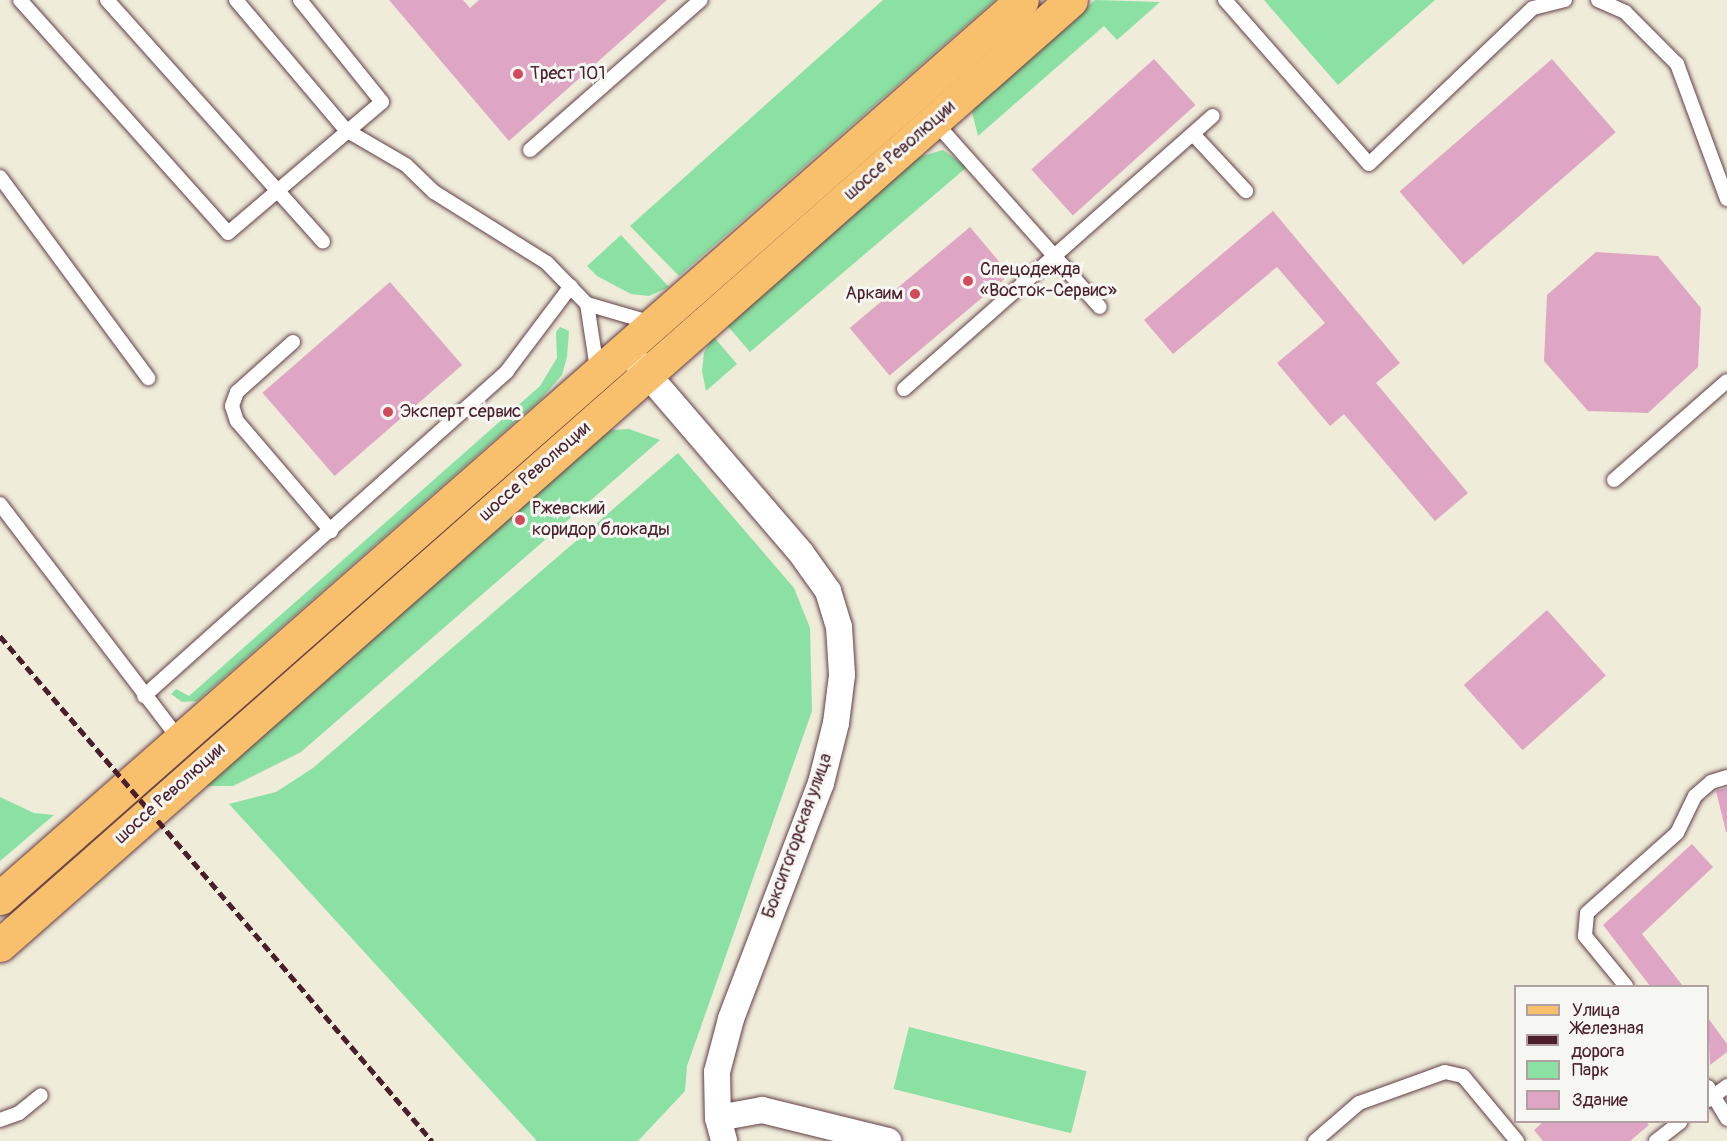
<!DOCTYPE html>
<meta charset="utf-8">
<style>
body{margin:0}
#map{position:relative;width:1727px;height:1141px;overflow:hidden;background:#efecda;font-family:Pangolin,sans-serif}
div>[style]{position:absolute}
.green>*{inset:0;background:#8be0a3;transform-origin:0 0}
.building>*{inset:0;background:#dea6c4;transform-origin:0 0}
.roads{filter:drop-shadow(0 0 2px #633e45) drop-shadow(0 0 2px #633e45)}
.lane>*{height:14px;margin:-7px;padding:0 7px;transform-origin:7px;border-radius:7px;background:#fff}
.street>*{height:26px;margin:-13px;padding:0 13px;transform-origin:13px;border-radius:13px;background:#fff}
.primary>*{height:33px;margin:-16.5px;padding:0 16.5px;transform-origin:16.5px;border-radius:16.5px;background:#f8bf6c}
.rail>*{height:4.5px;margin-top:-2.25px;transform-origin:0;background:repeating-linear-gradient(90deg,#4a1f2b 0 9px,transparent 0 13.5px)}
.dots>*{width:16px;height:16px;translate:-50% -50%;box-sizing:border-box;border:3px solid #f6f6f2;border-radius:50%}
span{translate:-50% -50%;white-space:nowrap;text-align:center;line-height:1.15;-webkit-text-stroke:6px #f6f6f2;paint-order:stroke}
.poi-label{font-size:18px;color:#4a1f2b}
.left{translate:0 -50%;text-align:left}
.right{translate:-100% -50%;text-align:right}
.street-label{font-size:18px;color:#4a1f2b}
.legend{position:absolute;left:1514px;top:985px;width:195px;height:138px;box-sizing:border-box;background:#f6f6f2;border:2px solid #b1a0a2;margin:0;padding:8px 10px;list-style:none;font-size:18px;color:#4a1f2b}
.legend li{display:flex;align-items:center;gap:12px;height:30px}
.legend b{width:30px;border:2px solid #b1a0a2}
</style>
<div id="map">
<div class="green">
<i style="clip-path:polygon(883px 0,995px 0,679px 276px,630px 226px)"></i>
<i style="clip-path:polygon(1095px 0,1160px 2px,1117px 40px,1104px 26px,978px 136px,972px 112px,979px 101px)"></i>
<i style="clip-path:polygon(1264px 0,1435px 0,1338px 85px)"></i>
<i style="clip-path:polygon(943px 150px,967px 167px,750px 352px,726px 324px,915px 158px)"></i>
<i style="clip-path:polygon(621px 235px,669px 287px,649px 296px,631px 294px,597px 276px,587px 266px)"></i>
<i style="clip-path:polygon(560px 327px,569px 331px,567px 357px,562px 375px,540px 400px,197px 701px,182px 702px,171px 694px,176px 689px,189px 696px,540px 386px,557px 358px,556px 332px)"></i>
<i style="clip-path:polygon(713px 336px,737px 364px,706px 391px,702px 371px,704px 353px)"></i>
<i style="clip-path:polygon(629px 429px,660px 440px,301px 752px,233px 786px,200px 786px,596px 438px,612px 430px)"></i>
<i style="clip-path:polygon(678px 453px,794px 588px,810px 628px,812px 711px,687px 1066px,685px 1091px,638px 1141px,537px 1141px,229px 804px,276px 792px,313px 768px)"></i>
<i style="clip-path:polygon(0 797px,34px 813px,54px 815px,0 861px)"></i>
<i style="left:909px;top:1027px;width:183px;height:64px;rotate:14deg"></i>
</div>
<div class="building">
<i style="clip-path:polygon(389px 0,463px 0,470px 8px,479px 0,667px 0,509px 141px)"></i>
<i style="left:1154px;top:59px;width:62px;height:165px;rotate:48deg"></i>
<i style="left:1552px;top:59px;width:97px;height:202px;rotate:49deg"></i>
<i style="clip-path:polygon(1273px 211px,1400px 363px,1376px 383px,1468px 493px,1435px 521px,1344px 414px,1330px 426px,1277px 363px,1325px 323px,1277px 267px,1173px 354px,1144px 320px)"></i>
<i style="left:970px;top:227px;width:62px;height:157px;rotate:50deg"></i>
<i style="clip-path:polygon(1596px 252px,1658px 256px,1701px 308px,1698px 367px,1648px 413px,1588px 411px,1544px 361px,1547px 295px)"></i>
<i style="left:390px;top:282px;width:110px;height:169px;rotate:49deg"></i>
<i style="left:1547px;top:610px;width:88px;height:112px;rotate:48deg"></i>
<i style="clip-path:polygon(1727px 788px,1727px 832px,1726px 832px,1716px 791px)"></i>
<i style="clip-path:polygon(1692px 844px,1713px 867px,1642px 934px,1683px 986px,1650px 986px,1603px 925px)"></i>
<i style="clip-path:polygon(1708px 1018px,1727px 1044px,1727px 1052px,1710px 1065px)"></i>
<i style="clip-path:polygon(1543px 1122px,1646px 1122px,1649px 1125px,1630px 1141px,1543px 1141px,1534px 1130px)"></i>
</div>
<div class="roads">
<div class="lane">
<i style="left:20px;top:0;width:312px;rotate:48.2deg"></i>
<i style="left:228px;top:233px;width:202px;rotate:-40.4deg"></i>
<i style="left:382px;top:102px;width:131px;rotate:-128.8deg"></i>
<i style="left:107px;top:0;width:324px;rotate:48.2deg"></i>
<i style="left:236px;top:0;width:170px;rotate:49.8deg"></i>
<i style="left:346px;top:130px;width:69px;rotate:30.3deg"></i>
<i style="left:406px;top:165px;width:39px;rotate:44deg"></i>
<i style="left:434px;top:192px;width:133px;rotate:32.1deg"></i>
<i style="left:547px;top:263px;width:57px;rotate:45.7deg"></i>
<i style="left:1225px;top:0;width:218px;rotate:48.7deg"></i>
<i style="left:1369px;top:164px;width:226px;rotate:-43.6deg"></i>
<i style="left:1533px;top:8px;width:33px;rotate:-14deg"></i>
<i style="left:1598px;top:0;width:30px;rotate:24deg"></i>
<i style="left:1625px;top:12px;width:74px;rotate:45deg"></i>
<i style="left:1677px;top:64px;width:144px;rotate:69.7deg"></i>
<i style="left:934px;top:121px;width:249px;rotate:48.3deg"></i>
<i style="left:1193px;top:134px;width:78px;rotate:47.1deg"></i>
<i style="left:530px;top:150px;width:227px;rotate:-41.3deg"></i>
<i style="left:0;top:177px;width:250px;rotate:53.6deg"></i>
<i style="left:293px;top:342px;width:75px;rotate:138.2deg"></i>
<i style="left:237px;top:392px;width:15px;rotate:110deg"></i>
<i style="left:232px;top:406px;width:16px;rotate:72deg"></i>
<i style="left:237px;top:421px;width:145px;rotate:49.5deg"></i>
<i style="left:597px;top:369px;width:66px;rotate:-98.7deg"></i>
<i style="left:587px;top:304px;width:68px;rotate:16.3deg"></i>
<i style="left:904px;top:389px;width:412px;rotate:-41.5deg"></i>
<i style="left:1614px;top:480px;width:150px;rotate:-41.2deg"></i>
<i style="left:0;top:504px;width:297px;rotate:52.7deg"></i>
<i style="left:144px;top:696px;width:487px;rotate:-41.8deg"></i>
<i style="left:507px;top:371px;width:106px;rotate:-53deg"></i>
<i style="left:1626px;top:986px;width:65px;rotate:-129.4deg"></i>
<i style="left:1585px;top:936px;width:23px;rotate:-85deg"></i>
<i style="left:1587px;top:913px;width:120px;rotate:-41.6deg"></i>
<i style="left:1677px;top:833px;width:41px;rotate:-64.1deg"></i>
<i style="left:1695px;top:796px;width:21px;rotate:-41deg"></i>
<i style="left:1711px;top:782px;width:17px;rotate:-17deg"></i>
<i style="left:1708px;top:1087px;width:37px;rotate:59deg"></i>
<i style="left:1708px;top:1100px;width:24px;rotate:-36deg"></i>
<i style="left:0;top:1120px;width:20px;rotate:-20deg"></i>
<i style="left:19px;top:1113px;width:28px;rotate:-39deg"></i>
<i style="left:1315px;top:1141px;width:58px;rotate:-40.8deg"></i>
<i style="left:1359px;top:1103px;width:91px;rotate:-19.8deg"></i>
<i style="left:1445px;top:1072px;width:18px;rotate:13deg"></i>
<i style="left:1463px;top:1076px;width:85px;rotate:50.3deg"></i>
<i style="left:1656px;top:1141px;width:31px;rotate:-38deg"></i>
</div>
<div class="street">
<i style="left:636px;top:361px;width:253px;rotate:49.3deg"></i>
<i style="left:801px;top:553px;width:47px;rotate:54.6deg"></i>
<i style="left:828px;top:591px;width:38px;rotate:73deg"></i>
<i style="left:839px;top:627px;width:48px;rotate:86.4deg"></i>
<i style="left:842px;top:675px;width:48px;rotate:97.1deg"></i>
<i style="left:836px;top:723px;width:62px;rotate:104deg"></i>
<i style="left:821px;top:783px;width:253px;rotate:110.9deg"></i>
<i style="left:731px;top:1019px;width:55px;rotate:104.8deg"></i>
<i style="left:717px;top:1072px;width:46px;rotate:88.8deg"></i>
<i style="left:718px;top:1118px;width:24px;rotate:75deg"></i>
<i style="left:718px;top:1118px;width:45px;rotate:-10.3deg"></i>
<i style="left:762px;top:1110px;width:130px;rotate:13.8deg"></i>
</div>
<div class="primary">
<i style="left:0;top:898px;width:1360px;rotate:-41.3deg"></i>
<i style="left:0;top:945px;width:1428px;rotate:-41.42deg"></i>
</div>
</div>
<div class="rail">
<i style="left:0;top:636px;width:665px;rotate:49.45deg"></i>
</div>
<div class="dots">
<i style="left:518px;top:74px;background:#d1495b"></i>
<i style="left:968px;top:281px;background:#d1495b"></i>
<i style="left:915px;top:294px;background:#d1495b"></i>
<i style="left:388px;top:412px;background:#d1495b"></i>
<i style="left:520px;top:520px;background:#d1495b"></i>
</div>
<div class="poi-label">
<span class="left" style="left:530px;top:74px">Трест 101</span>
<span class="left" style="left:980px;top:281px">Спецодежда<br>«Восток-Сервис»</span>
<span class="right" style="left:903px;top:294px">Аркаим</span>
<span class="left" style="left:400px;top:412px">Эксперт сервис</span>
<span class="left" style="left:532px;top:520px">Ржевский<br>коридор блокады</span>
</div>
<div class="street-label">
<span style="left:900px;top:151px;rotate:-41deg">шоссе Революции</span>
<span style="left:535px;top:472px;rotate:-41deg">шоссе Революции</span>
<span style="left:170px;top:794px;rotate:-42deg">шоссе Революции</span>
<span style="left:798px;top:836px;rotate:-70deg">Бокситогорская улица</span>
</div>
<ul class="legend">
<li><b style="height:8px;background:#f8bf6c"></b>Улица</li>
<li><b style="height:8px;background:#4a1f2b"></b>Железная дорога</li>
<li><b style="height:16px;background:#8be0a3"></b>Парк</li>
<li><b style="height:16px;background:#dea6c4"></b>Здание</li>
</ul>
</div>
